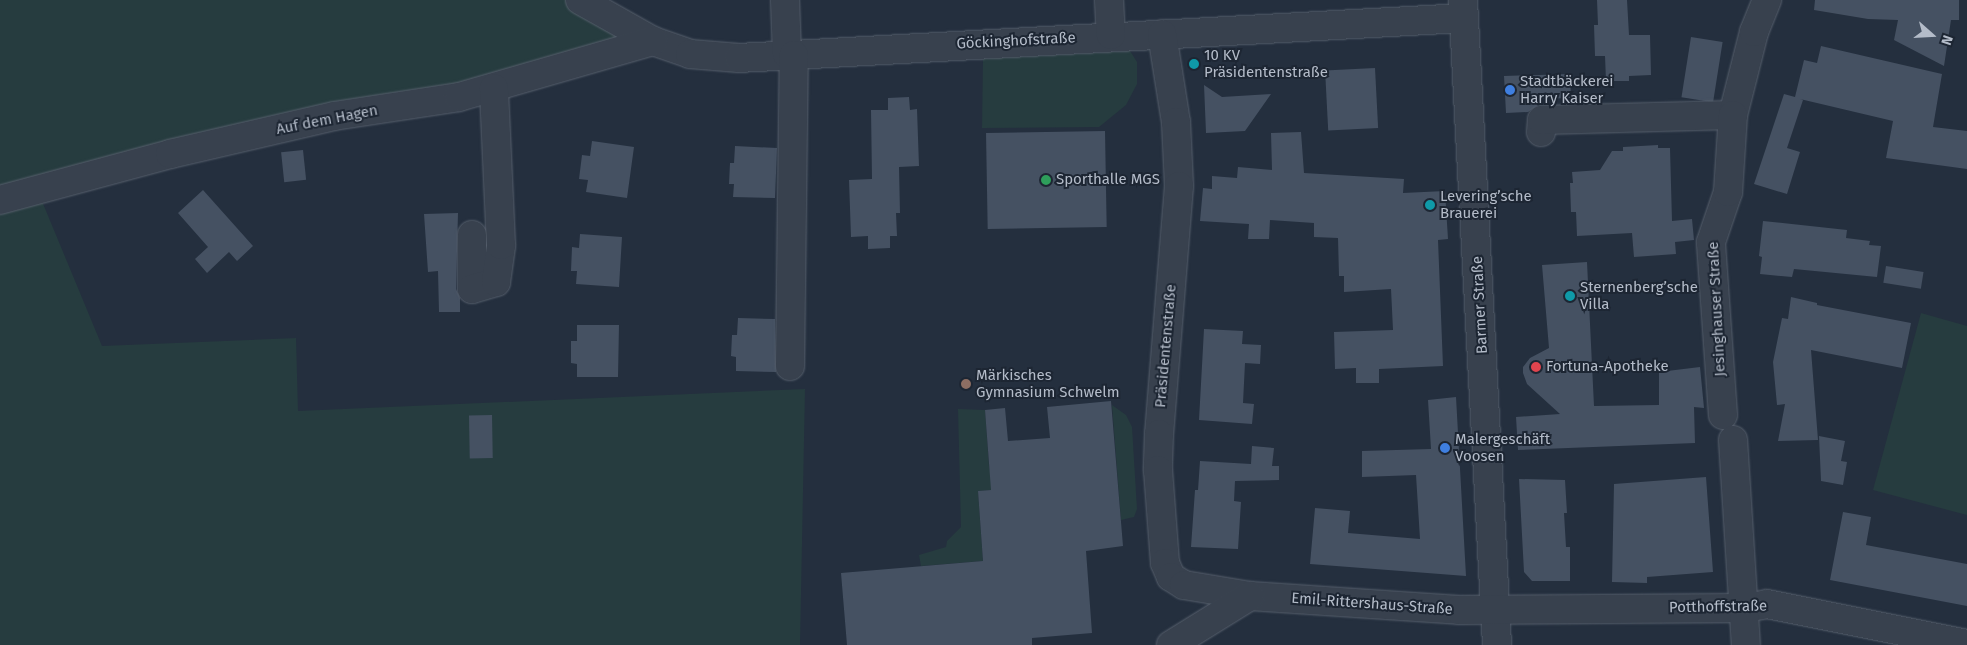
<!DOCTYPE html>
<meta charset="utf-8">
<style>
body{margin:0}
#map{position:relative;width:1967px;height:645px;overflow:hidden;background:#242f3e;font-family:"Fira Sans",sans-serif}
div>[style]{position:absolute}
.green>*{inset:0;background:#263c3f}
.building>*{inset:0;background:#455162;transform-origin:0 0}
.roads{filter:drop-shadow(0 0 1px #565f6c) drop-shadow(0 0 1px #565f6c)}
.minor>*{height:28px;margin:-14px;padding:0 14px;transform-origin:14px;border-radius:14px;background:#38414e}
.dots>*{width:14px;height:14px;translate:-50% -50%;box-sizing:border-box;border:2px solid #1d2633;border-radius:50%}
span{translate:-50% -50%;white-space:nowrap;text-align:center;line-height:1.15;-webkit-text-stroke:4px #1d2633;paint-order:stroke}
.street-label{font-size:15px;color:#b4bcc9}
.poi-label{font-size:15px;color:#b4bcc9}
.left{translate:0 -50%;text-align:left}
.north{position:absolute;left:1907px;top:10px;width:50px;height:50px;-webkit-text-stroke:4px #1d2633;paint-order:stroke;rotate:109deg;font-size:14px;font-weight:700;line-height:20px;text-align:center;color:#b4bcc9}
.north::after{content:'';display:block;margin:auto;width:18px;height:22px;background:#b4bcc9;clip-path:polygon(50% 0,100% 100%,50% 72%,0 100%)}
</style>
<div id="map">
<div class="green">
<i style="clip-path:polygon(0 0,585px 0,643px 45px,218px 147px,39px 194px,102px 346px,296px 338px,298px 411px,805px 389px,800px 645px,0 645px)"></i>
<i style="clip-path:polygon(1130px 51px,1137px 62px,1137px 84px,1126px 105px,1099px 127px,982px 128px,983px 59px)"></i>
<i style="clip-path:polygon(1921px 313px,1967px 326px,1967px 515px,1873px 490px)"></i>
<i style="clip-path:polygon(1112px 405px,1126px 415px,1132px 427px,1137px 509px,1134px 517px,1121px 520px)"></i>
<i style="clip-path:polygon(958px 409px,985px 410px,989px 466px,994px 490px,978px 491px,983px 561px,921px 566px,919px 555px,946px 547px,947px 541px,961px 527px)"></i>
</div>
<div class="building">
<i style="clip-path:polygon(1597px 0,1627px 0,1629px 35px,1650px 35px,1651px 75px,1629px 76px,1629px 81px,1606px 81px,1605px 56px,1595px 56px,1594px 25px,1598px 25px)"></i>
<i style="clip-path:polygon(1815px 0,1959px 0,1959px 20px,1951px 20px,1944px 66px,1894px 40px,1898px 20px,1868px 19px,1814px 10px)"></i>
<i style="left:1691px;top:37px;width:32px;height:61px;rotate:9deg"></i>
<i style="clip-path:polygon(1821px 46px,1942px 74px,1933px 127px,1967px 131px,1967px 169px,1886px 158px,1893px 121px,1800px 99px,1803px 100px,1787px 148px,1800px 152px,1787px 194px,1754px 184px,1784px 94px,1795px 97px,1804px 60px,1817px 63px)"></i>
<i style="left:1375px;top:68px;width:60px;height:50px;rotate:87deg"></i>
<i style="clip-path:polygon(1570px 74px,1571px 98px,1538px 99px,1538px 105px,1528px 112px,1506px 113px,1504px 76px)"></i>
<i style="clip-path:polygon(1204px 85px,1222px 97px,1271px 94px,1245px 131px,1206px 133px)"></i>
<i style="clip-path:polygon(909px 97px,910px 110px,917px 109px,919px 166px,899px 167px,900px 213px,896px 213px,897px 236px,890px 236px,890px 248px,868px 249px,868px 236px,851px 237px,849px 180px,872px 179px,871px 110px,888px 110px,888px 98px)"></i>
<i style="left:1105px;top:131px;width:96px;height:119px;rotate:89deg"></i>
<i style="clip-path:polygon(1301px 132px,1304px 173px,1404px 179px,1403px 193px,1445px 191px,1448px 239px,1438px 240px,1443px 366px,1379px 369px,1379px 383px,1356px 383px,1356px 368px,1335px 369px,1334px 332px,1393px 330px,1391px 289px,1344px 292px,1344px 276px,1339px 276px,1338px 238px,1314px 237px,1314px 223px,1270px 220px,1269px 239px,1248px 239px,1249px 224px,1200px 221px,1203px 188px,1212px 189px,1212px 176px,1237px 178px,1238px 167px,1272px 170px,1271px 133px)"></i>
<i style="clip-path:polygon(592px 141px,634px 147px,627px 198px,586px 192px,588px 180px,579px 179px,582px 155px,590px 156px)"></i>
<i style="clip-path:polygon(1658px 145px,1658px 148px,1670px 148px,1672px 221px,1692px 219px,1694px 240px,1675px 242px,1676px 254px,1634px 257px,1632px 233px,1577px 236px,1576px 212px,1571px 212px,1570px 183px,1573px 183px,1572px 172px,1600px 170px,1612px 151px,1623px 151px,1623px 147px)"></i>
<i style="clip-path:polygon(735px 146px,777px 148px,775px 198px,733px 197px,734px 184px,729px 184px,730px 163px,734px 163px)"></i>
<i style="left:303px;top:150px;width:30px;height:22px;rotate:84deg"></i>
<i style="clip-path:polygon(203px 190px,253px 246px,237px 261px,229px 252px,207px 273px,195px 259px,208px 247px,178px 213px)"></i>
<i style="clip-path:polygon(458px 213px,456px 289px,460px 298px,460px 312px,439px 312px,438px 271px,428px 272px,424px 214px)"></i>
<i style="clip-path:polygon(1763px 221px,1847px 230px,1846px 238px,1870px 241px,1869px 245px,1881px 246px,1877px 277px,1794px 269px,1792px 277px,1760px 274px,1762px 257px,1759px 256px)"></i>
<i style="clip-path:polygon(580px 234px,622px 237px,619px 287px,576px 284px,577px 271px,571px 271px,572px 247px,579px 248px)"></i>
<i style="clip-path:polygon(1587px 262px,1594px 406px,1659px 405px,1659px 372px,1700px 367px,1704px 408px,1694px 407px,1695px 443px,1518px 450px,1516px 417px,1560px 414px,1527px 384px,1523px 373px,1523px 367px,1530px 358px,1549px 348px,1542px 265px)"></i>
<i style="left:1886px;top:266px;width:38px;height:17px;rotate:9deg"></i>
<i style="clip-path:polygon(1791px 297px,1817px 303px,1817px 305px,1911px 323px,1902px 368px,1811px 350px,1818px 440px,1778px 441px,1785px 404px,1777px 405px,1773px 362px,1782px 318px,1788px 319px)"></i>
<i style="clip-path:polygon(738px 318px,775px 319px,776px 372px,736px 371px,736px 357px,731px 356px,732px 335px,737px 335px)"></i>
<i style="clip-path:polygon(577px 325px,619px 325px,618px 377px,577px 377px,577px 364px,571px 363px,571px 341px,577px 341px)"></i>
<i style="clip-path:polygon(1204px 329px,1243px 331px,1242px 344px,1261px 345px,1260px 364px,1245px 363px,1243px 403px,1254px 404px,1252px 424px,1199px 420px)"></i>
<i style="clip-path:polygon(1456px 397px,1466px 576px,1310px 564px,1315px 508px,1350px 511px,1348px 533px,1420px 539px,1416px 475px,1362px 477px,1362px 451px,1431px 449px,1428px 400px)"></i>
<i style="clip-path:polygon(1111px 401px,1123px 546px,1086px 551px,1092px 633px,1032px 638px,1032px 645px,847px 645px,841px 573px,983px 561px,978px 491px,991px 490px,985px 410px,1005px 408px,1008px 441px,1050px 438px,1047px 407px)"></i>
<i style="left:492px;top:415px;width:43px;height:23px;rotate:89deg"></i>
<i style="clip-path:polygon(1819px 436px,1845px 441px,1841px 461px,1847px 462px,1843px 485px,1821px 481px)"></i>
<i style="clip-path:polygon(1252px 446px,1274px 448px,1272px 466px,1279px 466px,1279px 480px,1235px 481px,1234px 501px,1241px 502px,1238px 549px,1191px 547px,1195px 490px,1198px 490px,1200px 461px,1251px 464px)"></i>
<i style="clip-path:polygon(1706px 477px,1713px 572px,1647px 577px,1647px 583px,1612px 582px,1614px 484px)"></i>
<i style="clip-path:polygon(1519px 479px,1565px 480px,1567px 513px,1564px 513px,1566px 547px,1570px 547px,1570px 581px,1532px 581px,1524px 572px)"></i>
<i style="clip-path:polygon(1843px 512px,1871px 517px,1866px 545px,1967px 564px,1967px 606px,1830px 580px)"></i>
</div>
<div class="roads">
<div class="minor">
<i style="left:580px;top:0;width:84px;rotate:29.3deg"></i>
<i style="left:653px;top:41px;width:39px;rotate:19deg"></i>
<i style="left:690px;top:54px;width:49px;rotate:4.7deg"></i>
<i style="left:739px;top:58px;width:726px;rotate:-3.16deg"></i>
<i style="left:785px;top:0;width:54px;rotate:87.9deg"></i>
<i style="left:1109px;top:0;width:35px;rotate:87deg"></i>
<i style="left:1463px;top:0;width:646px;rotate:86.98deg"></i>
<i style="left:1162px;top:34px;width:89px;rotate:81deg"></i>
<i style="left:1176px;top:122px;width:64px;rotate:87.3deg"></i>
<i style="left:1179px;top:186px;width:249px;rotate:94.6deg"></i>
<i style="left:1159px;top:434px;width:36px;rotate:92deg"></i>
<i style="left:1158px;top:470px;width:93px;rotate:85.7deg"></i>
<i style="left:1165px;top:563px;width:15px;rotate:67deg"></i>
<i style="left:1171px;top:577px;width:15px;rotate:32deg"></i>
<i style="left:1184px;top:585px;width:67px;rotate:9.5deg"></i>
<i style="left:1250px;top:596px;width:209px;rotate:3.8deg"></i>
<i style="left:1459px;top:610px;width:286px;rotate:-0.4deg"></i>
<i style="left:1745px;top:608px;width:22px;rotate:-10deg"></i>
<i style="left:1767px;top:604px;width:204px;rotate:11.3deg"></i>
<i style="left:1541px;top:132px;width:12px;rotate:-85deg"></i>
<i style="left:1542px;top:120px;width:191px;rotate:-1.5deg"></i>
<i style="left:1733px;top:115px;width:86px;rotate:-75.8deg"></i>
<i style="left:1754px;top:32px;width:35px;rotate:-68deg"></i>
<i style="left:0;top:200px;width:176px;rotate:-15.1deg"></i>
<i style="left:170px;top:154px;width:168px;rotate:-13deg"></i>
<i style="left:334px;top:116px;width:126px;rotate:-8.6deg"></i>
<i style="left:459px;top:97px;width:202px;rotate:-16.1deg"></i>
<i style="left:472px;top:235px;width:54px;rotate:90deg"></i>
<i style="left:472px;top:289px;width:25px;rotate:-16deg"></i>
<i style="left:496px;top:282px;width:37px;rotate:-82deg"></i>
<i style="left:501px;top:245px;width:157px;rotate:-92.6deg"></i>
<i style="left:790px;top:366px;width:311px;rotate:-89.3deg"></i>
<i style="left:1723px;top:415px;width:173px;rotate:-94deg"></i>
<i style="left:1711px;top:242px;width:53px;rotate:-71.2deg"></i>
<i style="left:1728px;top:192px;width:77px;rotate:-86.3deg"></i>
<i style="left:1733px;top:440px;width:205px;rotate:86.4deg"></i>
<i style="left:1171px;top:645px;width:93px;rotate:-31.8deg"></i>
</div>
</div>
<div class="dots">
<i style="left:1194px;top:64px;background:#0f9aa8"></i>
<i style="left:1510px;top:90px;background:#3f7fe0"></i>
<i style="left:1046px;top:180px;background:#2e9e5b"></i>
<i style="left:1430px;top:205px;background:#0f9aa8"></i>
<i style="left:1570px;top:296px;background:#0f9aa8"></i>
<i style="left:1536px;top:367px;background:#e0444e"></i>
<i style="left:966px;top:384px;background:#8d6e63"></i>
<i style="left:1445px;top:448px;background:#3f7fe0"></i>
</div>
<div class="street-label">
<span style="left:1016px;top:41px;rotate:-3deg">Göckinghofstraße</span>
<span style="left:327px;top:120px;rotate:-11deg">Auf dem Hagen</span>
<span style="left:1480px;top:305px;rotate:-93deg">Barmer Straße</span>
<span style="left:1717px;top:309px;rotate:-93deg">Jesinghauser Straße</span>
<span style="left:1166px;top:346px;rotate:-85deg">Präsidentenstraße</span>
<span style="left:1372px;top:604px;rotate:4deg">Emil-Rittershaus-Straße</span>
<span style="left:1718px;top:607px;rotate:-1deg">Potthoffstraße</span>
</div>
<div class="poi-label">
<span class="left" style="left:1204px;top:64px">10 KV<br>Präsidentenstraße</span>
<span class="left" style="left:1520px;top:90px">Stadtbäckerei<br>Harry Kaiser</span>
<span class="left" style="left:1056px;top:180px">Sporthalle MGS</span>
<span class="left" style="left:1440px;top:205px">Levering’sche<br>Brauerei</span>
<span class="left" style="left:1580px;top:296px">Sternenberg’sche<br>Villa</span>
<span class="left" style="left:1546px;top:367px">Fortuna-Apotheke</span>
<span class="left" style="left:976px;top:384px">Märkisches<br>Gymnasium Schwelm</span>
<span class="left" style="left:1455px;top:448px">Malergeschäft<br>Voosen</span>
</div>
<div class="north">N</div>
</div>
